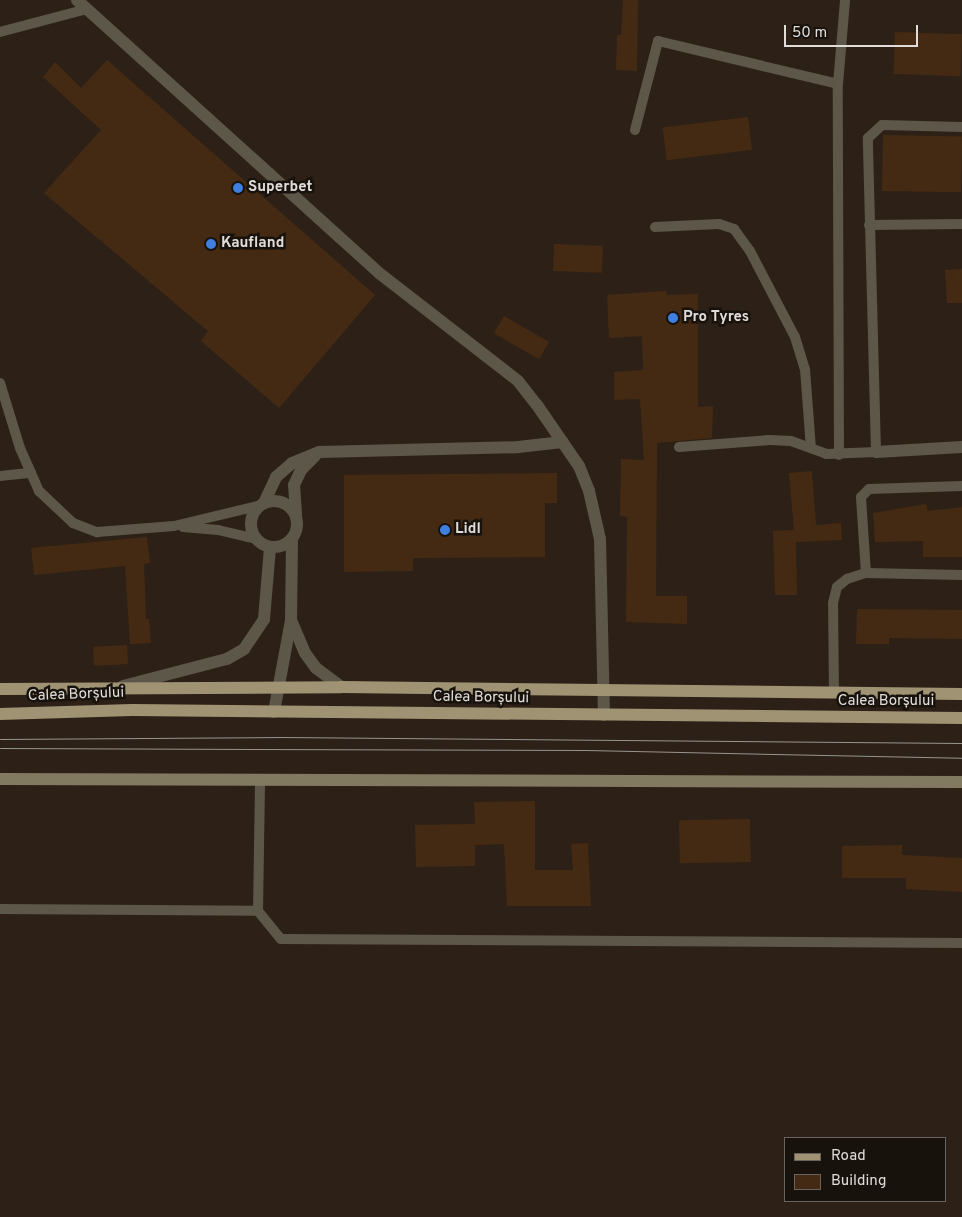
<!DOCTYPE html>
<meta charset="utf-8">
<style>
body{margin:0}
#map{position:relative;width:962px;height:1217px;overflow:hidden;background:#221b15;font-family:Overpass,sans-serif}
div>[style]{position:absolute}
.built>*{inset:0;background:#2d2117}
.building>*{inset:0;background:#452a13;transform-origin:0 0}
.lane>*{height:10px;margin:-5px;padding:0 5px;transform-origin:5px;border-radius:5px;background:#5d5749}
.street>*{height:12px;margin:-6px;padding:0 6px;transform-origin:6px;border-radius:6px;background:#5d5749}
.street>.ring{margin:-6px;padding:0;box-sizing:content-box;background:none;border:12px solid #5d5749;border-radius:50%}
.secondary>*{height:12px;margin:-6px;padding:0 6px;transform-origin:6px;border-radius:6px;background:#827961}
.primary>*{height:12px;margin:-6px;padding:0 6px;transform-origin:6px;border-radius:6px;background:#9f9374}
.tram>*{height:1px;margin:-0.5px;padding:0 0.5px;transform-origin:0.5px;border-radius:0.5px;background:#98938f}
.dots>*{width:14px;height:14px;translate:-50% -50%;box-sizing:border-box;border:2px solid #18120c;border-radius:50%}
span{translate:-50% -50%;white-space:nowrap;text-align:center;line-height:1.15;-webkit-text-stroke:5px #18120c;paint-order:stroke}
.poi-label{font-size:15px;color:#e1dcd9;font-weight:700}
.left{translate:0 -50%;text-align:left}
.street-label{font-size:15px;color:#e1dcd9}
.legend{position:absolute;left:784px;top:1137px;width:162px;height:65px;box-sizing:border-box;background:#18120c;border:1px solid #68635e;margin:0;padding:6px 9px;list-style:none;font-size:15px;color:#e1dcd9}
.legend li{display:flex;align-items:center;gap:10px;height:25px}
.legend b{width:25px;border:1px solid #68635e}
.scale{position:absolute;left:784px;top:25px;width:134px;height:22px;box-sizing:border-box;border:2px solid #e1dcd9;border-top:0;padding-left:6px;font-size:15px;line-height:18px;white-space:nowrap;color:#e1dcd9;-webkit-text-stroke:4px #18120c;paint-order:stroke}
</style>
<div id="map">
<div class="built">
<i style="clip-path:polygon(evenodd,0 0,962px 0,962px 1217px,0 1217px,0 0,786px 1138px,946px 1138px,946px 1201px,786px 1201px,786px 1138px)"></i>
</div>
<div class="building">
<i style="clip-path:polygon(623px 0,638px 0,637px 71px,616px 70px,617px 35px,621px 35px)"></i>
<i style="left:895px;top:32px;width:67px;height:42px;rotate:2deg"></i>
<i style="clip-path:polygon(107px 60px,375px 295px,279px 408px,201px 341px,208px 331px,44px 193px,101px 130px,43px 77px,55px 62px,81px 88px)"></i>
<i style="left:748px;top:117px;width:33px;height:86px;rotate:83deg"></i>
<i style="left:883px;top:135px;width:79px;height:56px;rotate:1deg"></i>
<i style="left:554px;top:244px;width:49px;height:27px;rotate:2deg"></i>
<i style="clip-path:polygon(962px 269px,962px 303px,947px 303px,945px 270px)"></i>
<i style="clip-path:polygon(666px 291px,667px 295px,698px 294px,698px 407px,713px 406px,712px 438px,657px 443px,656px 596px,687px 596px,687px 624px,626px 622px,627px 517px,620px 516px,621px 459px,644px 460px,640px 399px,614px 400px,614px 372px,643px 370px,642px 336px,609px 338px,607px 295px)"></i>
<i style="left:504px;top:316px;width:52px;height:20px;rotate:30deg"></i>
<i style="clip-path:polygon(812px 471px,816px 525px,841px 523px,842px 540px,796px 542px,797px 595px,775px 595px,773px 531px,794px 530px,789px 473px)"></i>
<i style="clip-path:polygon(557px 473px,557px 503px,545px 503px,545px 557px,413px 558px,413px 571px,344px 572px,344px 475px)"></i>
<i style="clip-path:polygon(926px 504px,928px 511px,962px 507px,962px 557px,923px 557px,923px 541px,875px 542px,873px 513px)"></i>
<i style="clip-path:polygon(147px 537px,150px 563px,144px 564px,146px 619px,149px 619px,151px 643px,130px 644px,125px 566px,34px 575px,31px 548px)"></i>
<i style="clip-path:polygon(857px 609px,962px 610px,962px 639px,889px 638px,889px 644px,856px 644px)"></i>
<i style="left:127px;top:645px;width:19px;height:34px;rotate:87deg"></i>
<i style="clip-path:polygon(535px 801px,535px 870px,573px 870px,571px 844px,588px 843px,591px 906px,507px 906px,504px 844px,475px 845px,475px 866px,416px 867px,415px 825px,475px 824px,474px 802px)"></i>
<i style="left:750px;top:819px;width:43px;height:71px;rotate:89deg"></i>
<i style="clip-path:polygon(902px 845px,902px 855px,962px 858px,962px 892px,906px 889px,906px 878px,842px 878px,842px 846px)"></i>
</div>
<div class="lane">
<i style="left:0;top:32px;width:90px;rotate:-14.8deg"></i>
<i style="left:635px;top:130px;width:92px;rotate:-75.5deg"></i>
<i style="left:658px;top:41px;width:185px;rotate:13.4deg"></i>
<i style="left:869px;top:225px;width:93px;rotate:-0.6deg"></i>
<i style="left:655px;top:227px;width:64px;rotate:-2.7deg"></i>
<i style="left:719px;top:224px;width:16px;rotate:18deg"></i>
<i style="left:734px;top:229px;width:27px;rotate:54deg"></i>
<i style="left:750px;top:251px;width:97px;rotate:62.4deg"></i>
<i style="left:795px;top:337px;width:34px;rotate:73deg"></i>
<i style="left:805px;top:369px;width:79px;rotate:85.7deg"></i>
<i style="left:0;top:383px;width:68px;rotate:72.9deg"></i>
<i style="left:20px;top:448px;width:47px;rotate:66.2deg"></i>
<i style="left:39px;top:491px;width:47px;rotate:43.3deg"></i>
<i style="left:73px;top:523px;width:26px;rotate:21deg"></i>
<i style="left:97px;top:532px;width:77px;rotate:-4.5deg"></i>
<i style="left:174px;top:526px;width:90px;rotate:-13.4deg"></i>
<i style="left:679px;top:447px;width:91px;rotate:-4.4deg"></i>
<i style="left:770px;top:440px;width:21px;rotate:3deg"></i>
<i style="left:791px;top:441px;width:37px;rotate:20deg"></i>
<i style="left:826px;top:454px;width:50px;rotate:-2.3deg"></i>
<i style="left:876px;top:452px;width:314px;rotate:-91.5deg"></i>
<i style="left:868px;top:138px;width:19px;rotate:-43deg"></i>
<i style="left:882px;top:125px;width:80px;rotate:1.4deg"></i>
<i style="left:839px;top:455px;width:371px;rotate:-90.2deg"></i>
<i style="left:838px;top:84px;width:84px;rotate:-85.2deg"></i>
<i style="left:0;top:476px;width:31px;rotate:-6deg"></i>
<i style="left:183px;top:527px;width:35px;rotate:5deg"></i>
<i style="left:218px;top:530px;width:39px;rotate:13deg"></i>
<i style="left:866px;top:573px;width:76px;rotate:-93.8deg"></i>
<i style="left:861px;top:497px;width:11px;rotate:-45deg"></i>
<i style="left:869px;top:489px;width:93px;rotate:-1.8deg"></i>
<i style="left:834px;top:693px;width:90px;rotate:-90.6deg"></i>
<i style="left:833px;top:603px;width:16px;rotate:-76deg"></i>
<i style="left:837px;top:587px;width:13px;rotate:-39deg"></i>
<i style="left:847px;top:579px;width:20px;rotate:-18deg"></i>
<i style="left:866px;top:573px;width:96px;rotate:1.2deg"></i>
<i style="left:0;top:909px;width:258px;rotate:0.4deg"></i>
<i style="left:258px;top:911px;width:132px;rotate:-89.1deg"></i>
<i style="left:258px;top:911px;width:36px;rotate:51deg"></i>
<i style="left:281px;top:939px;width:681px;rotate:0.34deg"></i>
</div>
<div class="street">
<i style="left:77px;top:0;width:407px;rotate:42.1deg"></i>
<i style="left:379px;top:273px;width:176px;rotate:37.8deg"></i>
<i style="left:518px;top:381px;width:31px;rotate:52deg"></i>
<i style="left:537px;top:405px;width:74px;rotate:55.5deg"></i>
<i style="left:579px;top:466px;width:27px;rotate:68deg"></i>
<i style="left:589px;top:491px;width:49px;rotate:77.1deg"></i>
<i style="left:600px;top:539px;width:176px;rotate:88.7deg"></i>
<i style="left:876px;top:452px;width:86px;rotate:-3.3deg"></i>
<i class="ring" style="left:251px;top:501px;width:34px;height:34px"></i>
<i style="left:264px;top:503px;width:29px;rotate:-65deg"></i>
<i style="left:276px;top:477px;width:21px;rotate:-41deg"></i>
<i style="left:292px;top:463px;width:29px;rotate:-22deg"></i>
<i style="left:319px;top:452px;width:199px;rotate:-1.4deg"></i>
<i style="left:518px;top:447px;width:45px;rotate:-6.3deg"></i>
<i style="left:296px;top:513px;width:28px;rotate:-94deg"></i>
<i style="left:294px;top:485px;width:17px;rotate:-65deg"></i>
<i style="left:301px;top:470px;width:20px;rotate:-45deg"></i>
<i style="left:292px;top:540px;width:80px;rotate:90.7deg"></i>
<i style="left:291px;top:620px;width:36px;rotate:67deg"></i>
<i style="left:305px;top:653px;width:19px;rotate:54deg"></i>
<i style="left:316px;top:668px;width:31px;rotate:37deg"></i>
<i style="left:123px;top:686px;width:107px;rotate:-14.6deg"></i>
<i style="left:227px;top:659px;width:20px;rotate:-30deg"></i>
<i style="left:244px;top:649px;width:36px;rotate:-56deg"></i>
<i style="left:264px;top:619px;width:72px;rotate:-85.2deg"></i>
<i style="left:274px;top:712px;width:94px;rotate:-79.5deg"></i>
</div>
<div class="secondary">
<i style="left:0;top:779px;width:962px;rotate:0.18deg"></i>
</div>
<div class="primary">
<i style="left:0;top:689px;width:341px;rotate:-0.3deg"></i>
<i style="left:341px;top:687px;width:621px;rotate:0.65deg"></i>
<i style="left:0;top:714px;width:132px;rotate:-1.7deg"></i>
<i style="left:132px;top:710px;width:830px;rotate:0.55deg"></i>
</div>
<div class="tram">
<i style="left:0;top:739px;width:282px;rotate:-0.4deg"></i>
<i style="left:282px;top:737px;width:680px;rotate:0.51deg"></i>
<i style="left:0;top:748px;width:586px;rotate:0.2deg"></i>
<i style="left:586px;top:750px;width:376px;rotate:1.2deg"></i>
</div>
<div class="dots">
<i style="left:238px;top:188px;background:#3f7fe0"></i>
<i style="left:211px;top:244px;background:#3f7fe0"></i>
<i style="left:673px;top:318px;background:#3f7fe0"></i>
<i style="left:445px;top:530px;background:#3f7fe0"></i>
</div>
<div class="poi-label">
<span class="left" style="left:248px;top:188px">Superbet</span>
<span class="left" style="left:221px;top:244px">Kaufland</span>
<span class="left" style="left:683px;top:318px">Pro Tyres</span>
<span class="left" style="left:455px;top:530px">Lidl</span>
</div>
<div class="street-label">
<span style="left:76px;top:695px;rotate:-2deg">Calea Borșului</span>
<span style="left:481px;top:698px;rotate:1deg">Calea Borșului</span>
<span style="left:886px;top:702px">Calea Borșului</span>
</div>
<ul class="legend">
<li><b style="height:6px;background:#9f9374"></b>Road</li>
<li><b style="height:14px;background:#452a13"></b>Building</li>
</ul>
<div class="scale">50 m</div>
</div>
